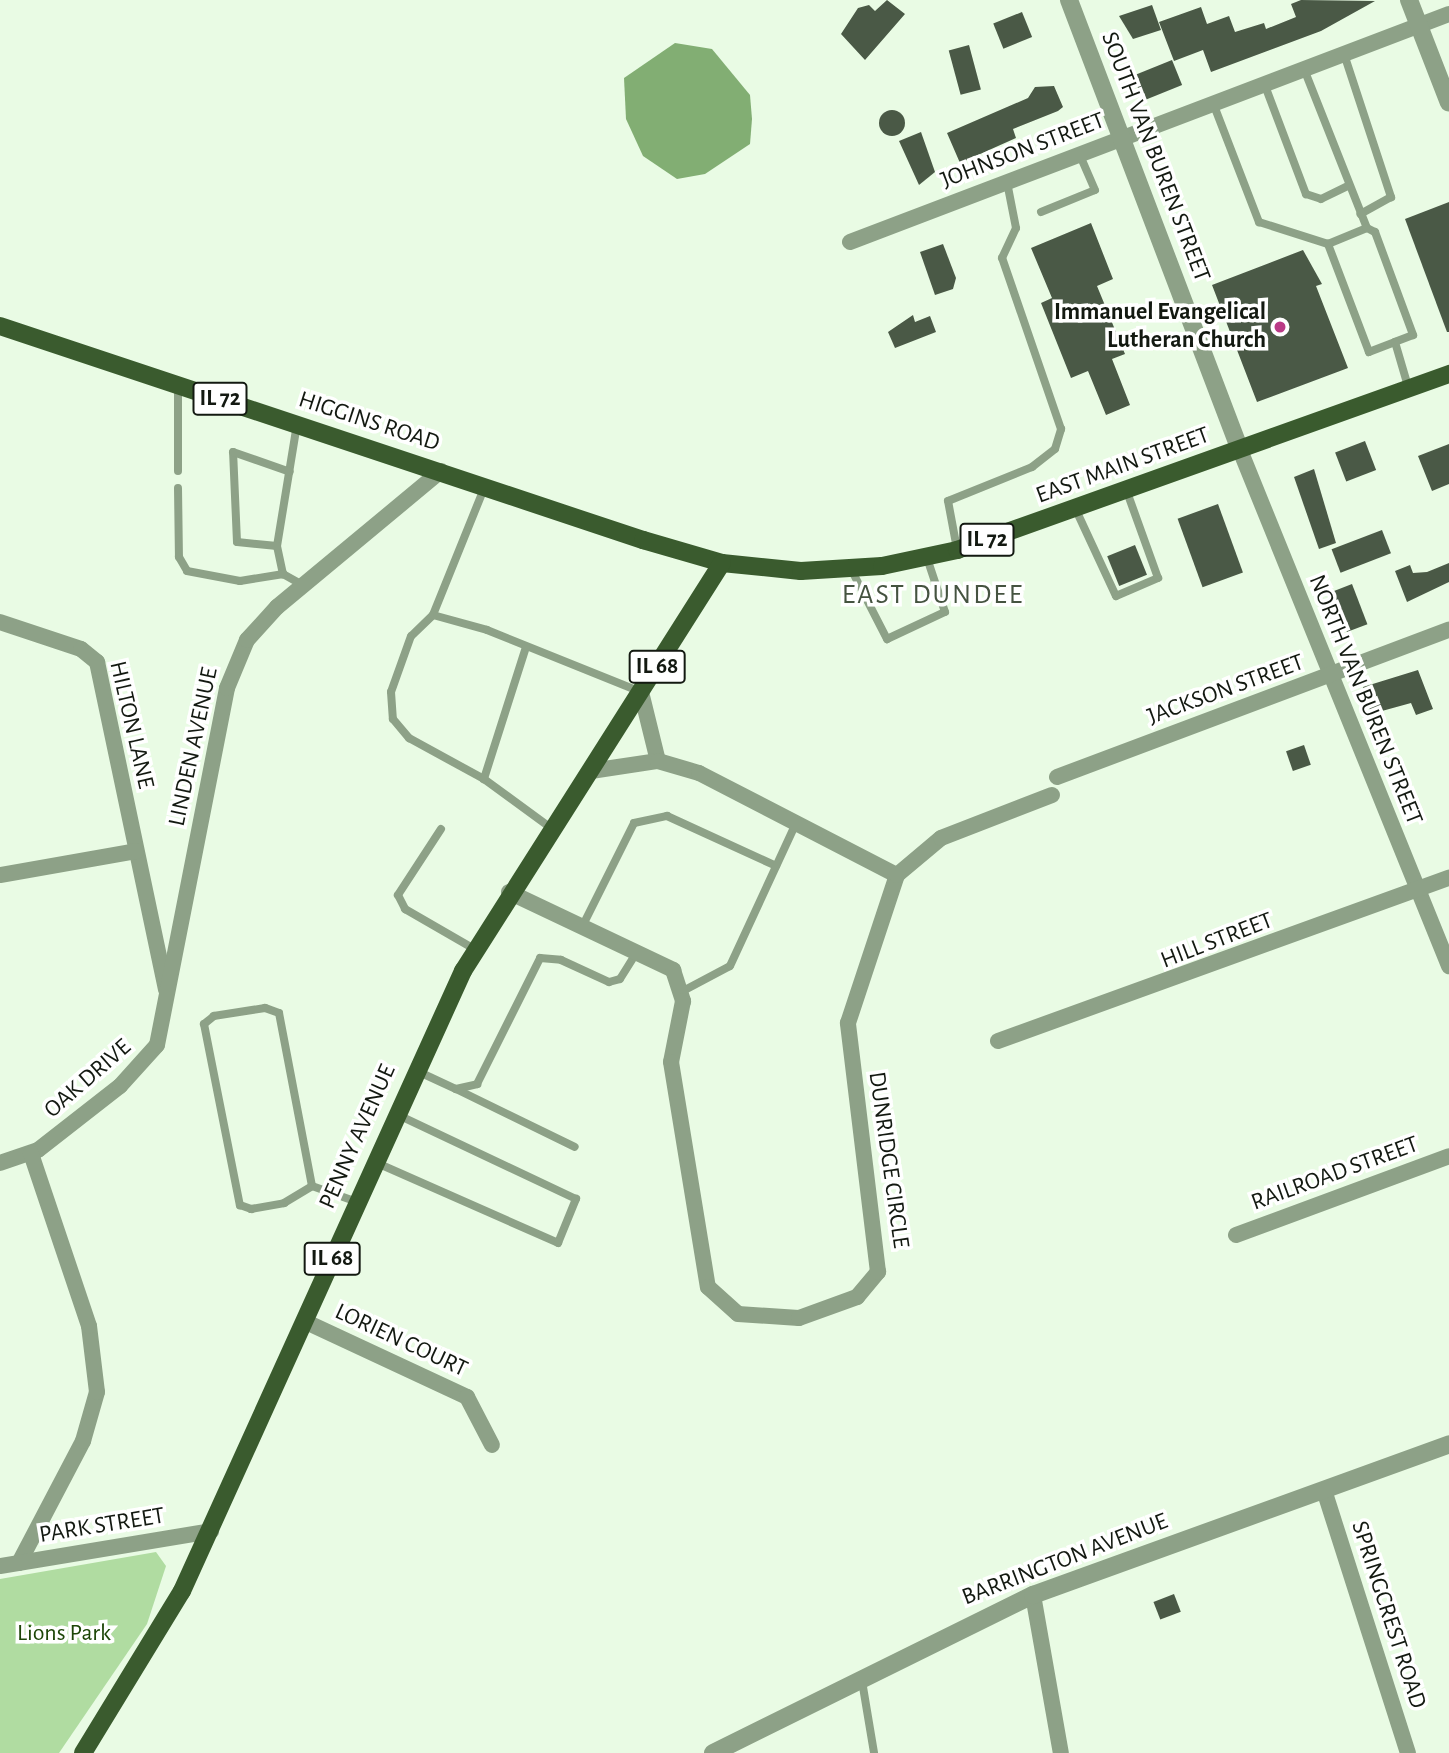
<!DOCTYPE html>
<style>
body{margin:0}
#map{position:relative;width:1449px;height:1753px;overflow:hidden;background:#e9fbe4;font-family:"Alegreya Sans",sans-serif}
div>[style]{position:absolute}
.green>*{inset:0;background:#b0dca1}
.water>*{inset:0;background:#82ae73}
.building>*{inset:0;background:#4a5946;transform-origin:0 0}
.round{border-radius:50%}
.service>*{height:8px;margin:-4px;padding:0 4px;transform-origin:4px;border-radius:4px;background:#8da187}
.minor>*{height:16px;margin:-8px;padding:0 8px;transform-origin:8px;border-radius:8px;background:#8da187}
.tertiary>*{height:18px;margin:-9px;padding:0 9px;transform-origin:9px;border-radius:9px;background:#8da187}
.primary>*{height:18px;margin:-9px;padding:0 9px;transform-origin:9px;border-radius:9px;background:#3a5b2e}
.dots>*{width:19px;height:19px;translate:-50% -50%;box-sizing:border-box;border:4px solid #fff;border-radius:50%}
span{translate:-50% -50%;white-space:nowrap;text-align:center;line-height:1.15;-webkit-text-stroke:7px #fff;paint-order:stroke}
.shield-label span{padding:2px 5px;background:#fff;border:2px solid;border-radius:5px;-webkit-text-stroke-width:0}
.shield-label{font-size:23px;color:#131911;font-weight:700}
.street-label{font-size:24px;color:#131911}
.poi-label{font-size:24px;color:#131911;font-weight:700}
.right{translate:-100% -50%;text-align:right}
.park-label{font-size:24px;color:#1d4608}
.quarter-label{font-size:28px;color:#455340;letter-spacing:2px}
</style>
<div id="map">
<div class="green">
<i style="clip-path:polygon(156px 1552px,166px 1566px,147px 1624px,59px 1753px,0 1753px,0 1579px)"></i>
</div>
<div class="water">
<i style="clip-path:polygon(675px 43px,712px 49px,750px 95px,752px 119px,750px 144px,705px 174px,677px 179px,643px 156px,626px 119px,624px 78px)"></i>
</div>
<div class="building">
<i style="clip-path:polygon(887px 0,905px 14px,865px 60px,841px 34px,858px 8px,869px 5px,875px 11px)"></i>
<i style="clip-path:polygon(1301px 0,1375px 1px,1321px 31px,1211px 72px,1203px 50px,1174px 61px,1159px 22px,1201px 7px,1207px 24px,1229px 16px,1235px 32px,1264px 23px,1266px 29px,1296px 17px,1291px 4px)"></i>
<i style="clip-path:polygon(1152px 5px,1161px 30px,1133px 39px,1119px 16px)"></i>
<i style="left:1022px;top:12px;width:27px;height:31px;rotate:68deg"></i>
<i style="left:969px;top:45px;width:46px;height:21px;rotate:75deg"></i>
<i style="left:1172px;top:60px;width:27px;height:42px;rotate:68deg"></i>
<i style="clip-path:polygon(1054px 86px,1063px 107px,1058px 111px,1013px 129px,1016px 138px,960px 163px,947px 133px,1028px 98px,1035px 87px)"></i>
<i class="round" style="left:879px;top:110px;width:26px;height:26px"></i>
<i style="clip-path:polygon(921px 132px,935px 172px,919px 185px,899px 141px)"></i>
<i style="clip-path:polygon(1449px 202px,1449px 332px,1447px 332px,1405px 219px)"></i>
<i style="clip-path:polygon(1091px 223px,1113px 279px,1097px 286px,1125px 354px,1112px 359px,1130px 405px,1106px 415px,1088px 371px,1071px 378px,1041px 303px,1052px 298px,1031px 248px)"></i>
<i style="clip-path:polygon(943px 244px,956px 278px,953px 289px,935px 295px,920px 252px)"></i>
<i style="clip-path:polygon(1303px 250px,1322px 284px,1316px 286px,1348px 368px,1257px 402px,1212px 285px)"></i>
<i style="clip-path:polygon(913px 315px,915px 322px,930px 316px,936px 332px,895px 348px,888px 332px)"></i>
<i style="left:1365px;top:441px;width:31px;height:32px;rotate:69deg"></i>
<i style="clip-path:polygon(1449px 444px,1449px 484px,1432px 491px,1418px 456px)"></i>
<i style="clip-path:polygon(1314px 469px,1336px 543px,1319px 549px,1294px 477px)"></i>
<i style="left:1218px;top:504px;width:73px;height:43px;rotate:70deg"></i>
<i style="left:1382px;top:530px;width:25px;height:54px;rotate:69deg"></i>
<i style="left:1135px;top:545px;width:32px;height:30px;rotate:68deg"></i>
<i style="clip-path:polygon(1449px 563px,1449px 582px,1407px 602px,1395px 571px,1410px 565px,1413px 573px,1427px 572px)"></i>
<i style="left:1352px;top:584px;width:43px;height:22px;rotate:69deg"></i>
<i style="clip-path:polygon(1418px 670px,1433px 709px,1416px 715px,1411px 703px,1371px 714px,1363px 687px)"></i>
<i style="left:1304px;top:745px;width:21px;height:19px;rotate:71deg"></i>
<i style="left:1174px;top:1594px;width:19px;height:22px;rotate:69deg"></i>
</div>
<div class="service">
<i style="left:1344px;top:54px;width:151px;rotate:71.8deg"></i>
<i style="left:1391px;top:197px;width:35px;rotate:151deg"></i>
<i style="left:1304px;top:69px;width:171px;rotate:68.4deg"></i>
<i style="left:1264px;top:83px;width:119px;rotate:69.3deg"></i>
<i style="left:1306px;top:194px;width:16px;rotate:18deg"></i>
<i style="left:1321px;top:199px;width:30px;rotate:-26deg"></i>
<i style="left:1213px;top:103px;width:128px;rotate:68.9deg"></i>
<i style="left:1259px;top:222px;width:72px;rotate:17.7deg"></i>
<i style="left:1041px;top:212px;width:58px;rotate:-22.2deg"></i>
<i style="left:1095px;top:190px;width:40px;rotate:-113.4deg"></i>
<i style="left:1395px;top:342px;width:28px;rotate:159deg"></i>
<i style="left:1369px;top:352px;width:116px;rotate:-110.8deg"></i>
<i style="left:1328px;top:244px;width:42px;rotate:-22.3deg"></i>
<i style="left:1367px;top:228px;width:9px;rotate:27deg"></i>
<i style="left:1375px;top:232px;width:110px;rotate:69.7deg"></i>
<i style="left:1413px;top:335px;width:19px;rotate:159deg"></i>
<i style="left:1395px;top:342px;width:50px;rotate:73.7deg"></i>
<i style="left:178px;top:386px;width:85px;rotate:90deg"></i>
<i style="left:297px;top:424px;width:124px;rotate:99.3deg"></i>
<i style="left:277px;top:546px;width:29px;rotate:78deg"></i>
<i style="left:283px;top:574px;width:23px;rotate:29deg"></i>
<i style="left:485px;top:486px;width:139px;rotate:112deg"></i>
<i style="left:433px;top:615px;width:56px;rotate:15.5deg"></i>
<i style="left:487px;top:630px;width:166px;rotate:21.9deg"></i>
<i style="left:178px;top:488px;width:69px;rotate:89.2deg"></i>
<i style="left:179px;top:557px;width:16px;rotate:60deg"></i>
<i style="left:187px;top:571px;width:54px;rotate:10.7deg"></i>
<i style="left:240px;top:581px;width:44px;rotate:-9.2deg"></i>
<i style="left:1076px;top:510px;width:95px;rotate:65.1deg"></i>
<i style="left:1116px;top:596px;width:46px;rotate:-23.2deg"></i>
<i style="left:1158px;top:578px;width:91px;rotate:-109.8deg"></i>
<i style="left:277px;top:546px;width:40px;rotate:-174.3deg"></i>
<i style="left:237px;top:542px;width:90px;rotate:-92.5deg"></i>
<i style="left:233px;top:452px;width:60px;rotate:19.3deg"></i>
<i style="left:957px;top:549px;width:49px;rotate:-100.6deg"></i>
<i style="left:948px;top:501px;width:91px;rotate:-22deg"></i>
<i style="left:1032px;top:467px;width:29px;rotate:-38deg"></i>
<i style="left:1055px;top:449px;width:21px;rotate:-73deg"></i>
<i style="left:1061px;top:429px;width:181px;rotate:-109deg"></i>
<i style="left:1002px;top:258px;width:33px;rotate:-65deg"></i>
<i style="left:1016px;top:228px;width:47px;rotate:-101.1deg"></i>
<i style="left:851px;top:569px;width:79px;rotate:62.8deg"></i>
<i style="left:887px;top:639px;width:64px;rotate:-25deg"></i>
<i style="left:945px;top:612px;width:57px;rotate:-108.4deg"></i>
<i style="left:433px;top:615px;width:30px;rotate:136deg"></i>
<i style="left:411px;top:636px;width:59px;rotate:109.7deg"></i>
<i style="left:391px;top:692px;width:27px;rotate:86deg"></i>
<i style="left:393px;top:719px;width:25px;rotate:50deg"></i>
<i style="left:409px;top:738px;width:85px;rotate:28.7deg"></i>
<i style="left:526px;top:647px;width:139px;rotate:107.7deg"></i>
<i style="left:484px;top:779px;width:83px;rotate:36.2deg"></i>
<i style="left:441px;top:829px;width:79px;rotate:123.1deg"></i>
<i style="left:398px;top:895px;width:16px;rotate:63deg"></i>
<i style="left:405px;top:909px;width:82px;rotate:30deg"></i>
<i style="left:583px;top:925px;width:114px;rotate:-63.4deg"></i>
<i style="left:634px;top:823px;width:34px;rotate:-12deg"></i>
<i style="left:667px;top:816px;width:120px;rotate:24.6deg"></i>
<i style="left:681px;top:992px;width:55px;rotate:-28deg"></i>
<i style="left:730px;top:966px;width:160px;rotate:-65.2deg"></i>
<i style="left:417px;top:1071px;width:43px;rotate:24.8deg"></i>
<i style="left:456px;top:1089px;width:22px;rotate:-13deg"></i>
<i style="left:477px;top:1084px;width:141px;rotate:-63.4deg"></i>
<i style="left:540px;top:958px;width:21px;rotate:5deg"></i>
<i style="left:561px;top:960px;width:53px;rotate:24.6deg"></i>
<i style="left:609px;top:982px;width:11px;rotate:-15deg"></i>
<i style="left:620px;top:979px;width:32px;rotate:-58deg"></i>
<i style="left:456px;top:1089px;width:132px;rotate:26deg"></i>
<i style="left:377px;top:1163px;width:198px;rotate:23.8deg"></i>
<i style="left:558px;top:1243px;width:48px;rotate:-67.8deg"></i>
<i style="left:576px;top:1199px;width:197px;rotate:-154.7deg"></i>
<i style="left:312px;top:1186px;width:176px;rotate:-100.8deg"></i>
<i style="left:279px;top:1013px;width:15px;rotate:-160deg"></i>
<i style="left:265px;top:1008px;width:52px;rotate:171.1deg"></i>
<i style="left:214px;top:1016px;width:13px;rotate:141deg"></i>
<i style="left:204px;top:1024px;width:185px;rotate:78.8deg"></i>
<i style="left:240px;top:1205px;width:12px;rotate:20deg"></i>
<i style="left:251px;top:1209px;width:34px;rotate:-10deg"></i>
<i style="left:284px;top:1203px;width:33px;rotate:-31deg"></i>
<i style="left:312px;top:1186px;width:48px;rotate:19.6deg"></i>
<i style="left:862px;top:1681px;width:73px;rotate:80.5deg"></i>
</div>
<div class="minor">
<i style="left:850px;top:242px;width:641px;rotate:-20.84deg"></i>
<i style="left:1240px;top:450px;width:557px;rotate:67.95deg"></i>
<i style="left:0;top:622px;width:85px;rotate:18.4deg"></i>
<i style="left:81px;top:649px;width:21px;rotate:39deg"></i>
<i style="left:97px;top:662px;width:335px;rotate:78.1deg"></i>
<i style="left:641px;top:692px;width:71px;rotate:76.2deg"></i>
<i style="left:591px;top:771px;width:68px;rotate:-8.5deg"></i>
<i style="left:658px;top:761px;width:43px;rotate:16.3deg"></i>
<i style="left:699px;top:773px;width:223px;rotate:27.3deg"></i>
<i style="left:1057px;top:777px;width:419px;rotate:-20.6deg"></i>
<i style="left:0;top:875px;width:138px;rotate:-10deg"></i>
<i style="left:509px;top:892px;width:182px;rotate:25.4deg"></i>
<i style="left:673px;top:970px;width:33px;rotate:72deg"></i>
<i style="left:683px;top:1001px;width:62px;rotate:101.1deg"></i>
<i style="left:671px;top:1062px;width:228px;rotate:80.7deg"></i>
<i style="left:708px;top:1287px;width:40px;rotate:42deg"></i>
<i style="left:738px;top:1314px;width:61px;rotate:3.8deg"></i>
<i style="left:799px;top:1318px;width:62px;rotate:-19.9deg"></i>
<i style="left:857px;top:1297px;width:33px;rotate:-50deg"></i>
<i style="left:878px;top:1272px;width:251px;rotate:-96.9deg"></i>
<i style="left:848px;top:1023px;width:156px;rotate:-71.7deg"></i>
<i style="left:897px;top:875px;width:57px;rotate:-40.1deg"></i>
<i style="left:941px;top:838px;width:119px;rotate:-21.2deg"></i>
<i style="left:998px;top:1041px;width:480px;rotate:-19.9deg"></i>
<i style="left:0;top:1163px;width:40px;rotate:-18.9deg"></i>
<i style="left:38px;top:1150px;width:104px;rotate:-38deg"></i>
<i style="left:120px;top:1086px;width:55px;rotate:-47.9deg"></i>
<i style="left:157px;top:1045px;width:364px;rotate:-78.9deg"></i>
<i style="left:227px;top:688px;width:52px;rotate:-67.4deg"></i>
<i style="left:247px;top:640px;width:45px;rotate:-47.7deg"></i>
<i style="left:277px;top:607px;width:213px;rotate:-39.7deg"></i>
<i style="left:1236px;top:1235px;width:227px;rotate:-20.3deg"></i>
<i style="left:304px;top:1321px;width:180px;rotate:25deg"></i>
<i style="left:467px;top:1397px;width:54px;rotate:62.5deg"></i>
<i style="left:1324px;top:1490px;width:276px;rotate:72.3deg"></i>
<i style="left:19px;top:1563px;width:138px;rotate:-62.3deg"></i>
<i style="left:83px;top:1441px;width:51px;rotate:-74.1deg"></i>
<i style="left:97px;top:1392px;width:66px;rotate:-96.9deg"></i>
<i style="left:89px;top:1326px;width:182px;rotate:-108.6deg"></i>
<i style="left:0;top:1566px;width:214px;rotate:-9.4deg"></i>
<i style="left:1033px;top:1595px;width:160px;rotate:80deg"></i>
</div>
<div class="tertiary">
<i style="left:1069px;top:0;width:481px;rotate:69.2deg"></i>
<i style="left:1409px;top:0;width:110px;rotate:68.8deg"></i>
<i style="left:713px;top:1753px;width:357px;rotate:-26.3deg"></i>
<i style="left:1033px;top:1595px;width:443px;rotate:-19.9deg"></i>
</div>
<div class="primary">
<i style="left:0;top:326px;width:678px;rotate:18.41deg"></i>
<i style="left:643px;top:540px;width:82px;rotate:16.2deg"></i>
<i style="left:722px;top:563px;width:79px;rotate:5.8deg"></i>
<i style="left:801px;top:571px;width:81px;rotate:-3.5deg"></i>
<i style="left:882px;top:566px;width:77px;rotate:-12deg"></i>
<i style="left:957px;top:550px;width:523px;rotate:-19.68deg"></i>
<i style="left:83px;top:1753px;width:190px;rotate:-58.6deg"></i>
<i style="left:182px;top:1591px;width:681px;rotate:-65.62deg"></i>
<i style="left:463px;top:971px;width:483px;rotate:-57.6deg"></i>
</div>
<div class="dots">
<i style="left:1280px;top:327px;background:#ba3a86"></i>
</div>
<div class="shield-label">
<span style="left:220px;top:399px">IL 72</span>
<span style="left:987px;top:540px">IL 72</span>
<span style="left:657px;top:667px">IL 68</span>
<span style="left:332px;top:1259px">IL 68</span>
</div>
<div class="street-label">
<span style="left:1023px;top:151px;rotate:-21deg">JOHNSON STREET</span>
<span style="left:1155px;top:157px;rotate:69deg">SOUTH VAN BUREN STREET</span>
<span style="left:369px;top:422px;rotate:18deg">HIGGINS ROAD</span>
<span style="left:1123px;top:466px;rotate:-20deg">EAST MAIN STREET</span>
<span style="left:1226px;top:690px;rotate:-20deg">JACKSON STREET</span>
<span style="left:1365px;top:700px;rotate:68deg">NORTH VAN BUREN STREET</span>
<span style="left:131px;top:725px;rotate:77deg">HILTON LANE</span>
<span style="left:194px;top:747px;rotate:-78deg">LINDEN AVENUE</span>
<span style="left:1217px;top:941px;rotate:-21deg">HILL STREET</span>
<span style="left:88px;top:1079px;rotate:-41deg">OAK DRIVE</span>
<span style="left:358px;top:1137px;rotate:-66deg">PENNY AVENUE</span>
<span style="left:888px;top:1160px;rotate:82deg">DUNRIDGE CIRCLE</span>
<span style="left:1335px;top:1174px;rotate:-20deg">RAILROAD STREET</span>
<span style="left:401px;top:1341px;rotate:25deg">LORIEN COURT</span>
<span style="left:102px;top:1526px;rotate:-9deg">PARK STREET</span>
<span style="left:1065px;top:1560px;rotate:-21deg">BARRINGTON AVENUE</span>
<span style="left:1388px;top:1615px;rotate:72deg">SPRINGCREST ROAD</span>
</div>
<div class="poi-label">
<span class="right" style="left:1266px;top:327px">Immanuel Evangelical<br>Lutheran Church</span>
</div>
<div class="park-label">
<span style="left:64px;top:1634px">Lions Park</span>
</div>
<div class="quarter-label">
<span style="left:933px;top:595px">EAST DUNDEE</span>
</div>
</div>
